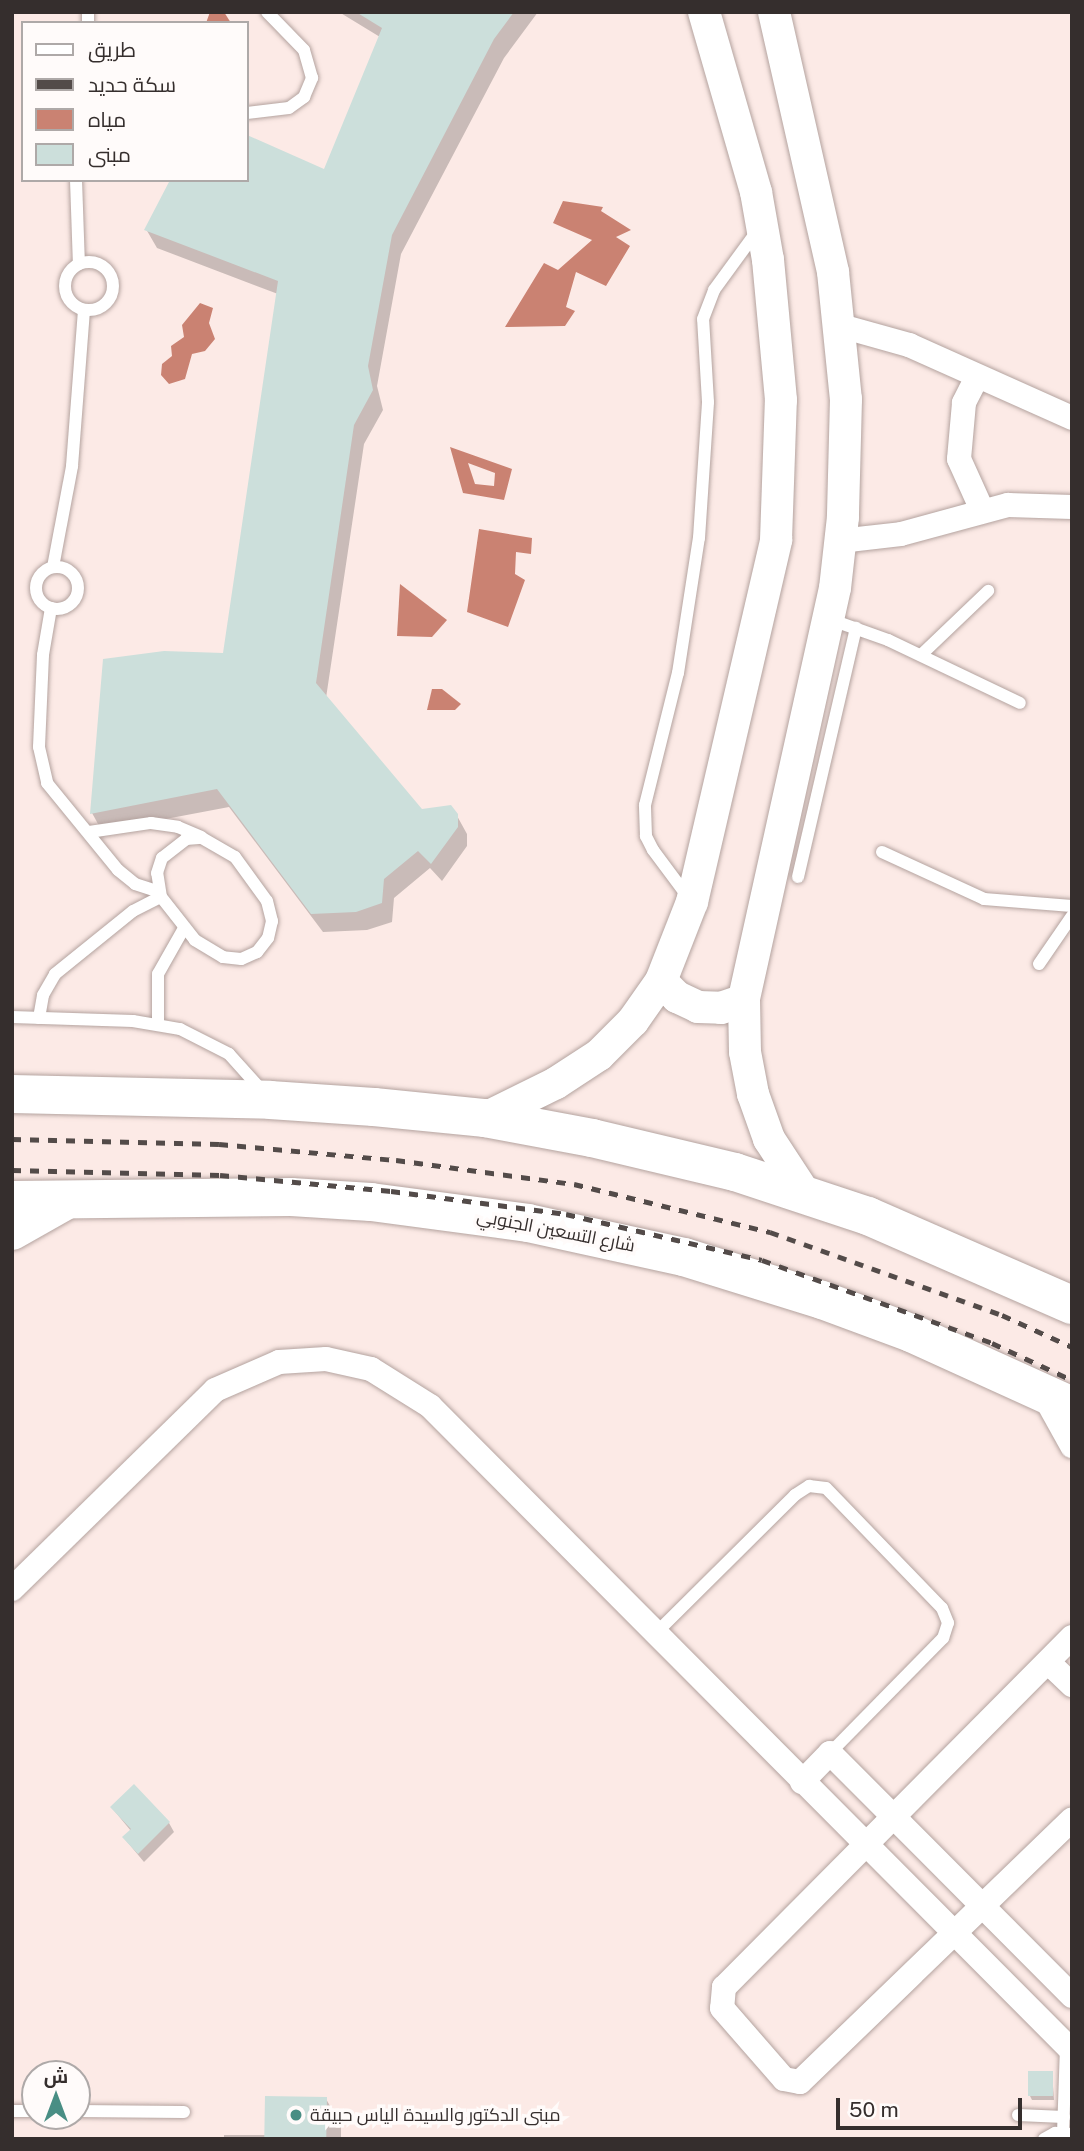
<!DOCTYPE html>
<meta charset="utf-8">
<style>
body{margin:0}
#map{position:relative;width:1084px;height:2151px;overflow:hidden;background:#fceae6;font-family:"Public Sans",Cairo,sans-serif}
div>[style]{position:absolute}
.water>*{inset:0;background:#ca8272}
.shadow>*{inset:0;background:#0003}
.building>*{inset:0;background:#ccdfdb;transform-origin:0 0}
.roads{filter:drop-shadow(0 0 2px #b4a39f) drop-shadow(0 0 2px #b4a39f)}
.service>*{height:12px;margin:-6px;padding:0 6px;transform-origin:6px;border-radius:6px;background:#fff}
.service>.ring{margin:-6px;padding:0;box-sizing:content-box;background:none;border:12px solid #fff;border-radius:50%}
.minor>*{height:24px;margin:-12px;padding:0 12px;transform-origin:12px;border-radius:12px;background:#fff}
.tertiary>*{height:32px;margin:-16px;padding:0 16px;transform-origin:16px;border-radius:16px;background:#fff}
.primary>*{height:38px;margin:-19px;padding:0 19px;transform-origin:19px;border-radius:19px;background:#fff}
.rail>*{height:5px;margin-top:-2.5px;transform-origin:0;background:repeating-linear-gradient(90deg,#534b49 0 9px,transparent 0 18px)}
.dots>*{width:19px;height:19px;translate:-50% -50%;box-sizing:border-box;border:4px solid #fffbfa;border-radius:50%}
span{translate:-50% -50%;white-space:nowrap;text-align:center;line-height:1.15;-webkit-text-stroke:7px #fffbfa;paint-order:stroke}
.street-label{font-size:18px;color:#352e2d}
.poi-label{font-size:18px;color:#352e2d}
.left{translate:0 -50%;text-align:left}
.frame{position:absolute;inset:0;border:14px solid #352e2d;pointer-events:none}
.legend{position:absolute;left:21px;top:21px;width:228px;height:161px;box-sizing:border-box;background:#fffbfa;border:2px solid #aea9a8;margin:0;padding:9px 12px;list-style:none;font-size:21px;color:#352e2d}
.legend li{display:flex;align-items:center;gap:14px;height:35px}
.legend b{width:35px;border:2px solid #aea9a8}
.north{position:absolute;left:21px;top:2060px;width:70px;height:70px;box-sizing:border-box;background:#fffbfa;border:2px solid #aea9a8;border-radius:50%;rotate:0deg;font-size:19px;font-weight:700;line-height:28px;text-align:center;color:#352e2d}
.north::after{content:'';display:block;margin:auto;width:24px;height:32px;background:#498e84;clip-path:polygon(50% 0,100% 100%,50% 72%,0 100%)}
.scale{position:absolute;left:836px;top:2098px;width:186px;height:32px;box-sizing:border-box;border:4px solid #352e2d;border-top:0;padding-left:9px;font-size:21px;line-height:24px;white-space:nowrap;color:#352e2d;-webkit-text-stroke:5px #fffbfa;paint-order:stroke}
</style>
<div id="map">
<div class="water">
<i style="clip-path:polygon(210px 12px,224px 12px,231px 23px,206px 23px)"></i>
<i style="clip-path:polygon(563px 201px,603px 207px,601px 211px,631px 230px,616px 237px,630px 246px,606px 286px,576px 272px,566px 307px,575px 311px,565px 326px,505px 327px,544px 263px,558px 270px,592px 240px,553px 223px)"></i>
<i style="clip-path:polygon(200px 303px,213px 308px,209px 323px,215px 339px,205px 351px,192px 354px,185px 379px,169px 384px,161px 375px,162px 364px,172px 356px,171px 346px,184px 337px,182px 325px)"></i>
<i style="clip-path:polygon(evenodd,450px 447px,512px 469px,504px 500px,463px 493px,450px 447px,468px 463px,495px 473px,494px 486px,475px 484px,468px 463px)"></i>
<i style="clip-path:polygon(479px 529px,532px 538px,531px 554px,516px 552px,515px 574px,525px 580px,508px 627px,467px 612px)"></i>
<i style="clip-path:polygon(400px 584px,447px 620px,432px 637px,397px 636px)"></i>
<i style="clip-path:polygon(432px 689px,442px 689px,461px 704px,455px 710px,427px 710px)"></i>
</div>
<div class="shadow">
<i style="clip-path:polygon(339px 12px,538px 12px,504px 58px,401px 254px,377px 386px,383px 410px,364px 444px,326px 698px,421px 811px,456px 814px,467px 834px,467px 846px,442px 881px,430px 868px,394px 898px,392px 922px,367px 930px,323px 932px,229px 807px,102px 831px,92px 813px,225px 654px,278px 294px,157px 248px,146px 229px,247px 180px,247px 137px,325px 171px,380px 37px)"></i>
<i style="clip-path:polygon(112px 1808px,169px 1823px,174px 1832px,144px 1862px,124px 1838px,131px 1831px)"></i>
<i style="clip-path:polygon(1052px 2073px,1054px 2100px,1032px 2100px,1030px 2096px)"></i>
<i style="clip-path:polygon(326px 2099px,341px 2125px,341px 2139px,224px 2139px,224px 2135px,267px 2135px)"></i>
</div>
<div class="building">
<i style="clip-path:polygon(356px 12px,514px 12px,494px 39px,392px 235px,368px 366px,373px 390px,354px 425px,316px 683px,422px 809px,451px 805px,458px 814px,458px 827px,431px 864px,418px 851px,384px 879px,382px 903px,356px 912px,311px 914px,217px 789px,90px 814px,103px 659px,164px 651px,223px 653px,278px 281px,144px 230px,170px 180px,247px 180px,247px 135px,324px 169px,382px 28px)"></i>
<i style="clip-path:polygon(134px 1784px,170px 1822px,138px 1854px,122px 1837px,131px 1829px,110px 1807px)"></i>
<i style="left:1028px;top:2071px;width:25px;height:25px"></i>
<i style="left:265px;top:2096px;width:62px;height:43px;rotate:1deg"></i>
</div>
<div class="roads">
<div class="service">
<i style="left:88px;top:23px;width:11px;rotate:-90deg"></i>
<i style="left:247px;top:113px;width:42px;rotate:-6.8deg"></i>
<i style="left:289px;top:108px;width:19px;rotate:-36deg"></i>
<i style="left:304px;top:97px;width:21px;rotate:-67deg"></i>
<i style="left:312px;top:78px;width:29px;rotate:-106deg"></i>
<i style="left:304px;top:50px;width:53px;rotate:-134.2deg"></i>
<i style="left:76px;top:180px;width:84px;rotate:88deg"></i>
<i class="ring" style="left:65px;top:262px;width:36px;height:36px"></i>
<i style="left:53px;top:567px;width:103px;rotate:-79.3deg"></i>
<i style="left:72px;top:466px;width:156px;rotate:-85.6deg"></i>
<i class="ring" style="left:36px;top:567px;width:30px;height:30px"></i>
<i style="left:51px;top:608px;width:48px;rotate:99.7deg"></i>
<i style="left:43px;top:655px;width:92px;rotate:92.5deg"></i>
<i style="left:39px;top:747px;width:37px;rotate:77deg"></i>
<i style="left:47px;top:783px;width:112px;rotate:50.8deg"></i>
<i style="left:118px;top:870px;width:22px;rotate:39deg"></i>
<i style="left:135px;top:884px;width:26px;rotate:18deg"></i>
<i style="left:829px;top:619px;width:63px;rotate:19.6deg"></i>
<i style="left:888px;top:640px;width:146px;rotate:25.5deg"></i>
<i style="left:921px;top:655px;width:93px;rotate:-43.7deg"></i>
<i style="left:89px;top:832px;width:63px;rotate:-8.3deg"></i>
<i style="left:151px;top:823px;width:27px;rotate:8deg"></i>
<i style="left:178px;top:827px;width:25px;rotate:23deg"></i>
<i style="left:202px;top:838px;width:38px;rotate:30deg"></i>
<i style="left:235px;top:857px;width:54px;rotate:54deg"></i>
<i style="left:267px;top:901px;width:21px;rotate:76deg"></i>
<i style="left:272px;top:921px;width:17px;rotate:103deg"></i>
<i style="left:268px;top:938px;width:18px;rotate:128deg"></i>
<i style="left:257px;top:952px;width:17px;rotate:156deg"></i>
<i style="left:241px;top:959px;width:18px;rotate:-174deg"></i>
<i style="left:223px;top:957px;width:33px;rotate:-149deg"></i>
<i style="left:195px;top:940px;width:55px;rotate:-128.3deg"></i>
<i style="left:161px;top:897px;width:24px;rotate:-99deg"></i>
<i style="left:157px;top:873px;width:16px;rotate:-72deg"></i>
<i style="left:162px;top:858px;width:31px;rotate:-38deg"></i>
<i style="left:186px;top:839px;width:16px;rotate:-4deg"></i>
<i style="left:882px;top:852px;width:112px;rotate:24.7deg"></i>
<i style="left:984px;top:899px;width:88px;rotate:4.5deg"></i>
<i style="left:798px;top:877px;width:256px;rotate:-76.9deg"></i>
<i style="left:688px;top:897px;width:59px;rotate:-126.7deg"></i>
<i style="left:653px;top:850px;width:16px;rotate:-117deg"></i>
<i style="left:646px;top:836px;width:31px;rotate:-92deg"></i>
<i style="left:645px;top:805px;width:136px;rotate:-76deg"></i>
<i style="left:678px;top:673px;width:137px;rotate:-81.2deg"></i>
<i style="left:699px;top:538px;width:136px;rotate:-86.2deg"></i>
<i style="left:708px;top:402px;width:83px;rotate:-93.4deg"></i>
<i style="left:703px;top:319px;width:31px;rotate:-69deg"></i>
<i style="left:714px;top:290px;width:73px;rotate:-53.9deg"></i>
<i style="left:1039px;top:964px;width:58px;rotate:-55.5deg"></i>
<i style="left:12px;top:1017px;width:121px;rotate:1.9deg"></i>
<i style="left:133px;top:1021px;width:48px;rotate:9.7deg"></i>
<i style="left:180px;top:1029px;width:55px;rotate:27deg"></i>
<i style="left:229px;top:1054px;width:54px;rotate:48deg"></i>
<i style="left:39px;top:1018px;width:23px;rotate:-80deg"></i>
<i style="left:43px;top:995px;width:24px;rotate:-60deg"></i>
<i style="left:55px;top:974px;width:100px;rotate:-38.9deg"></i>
<i style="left:133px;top:911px;width:31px;rotate:-27deg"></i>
<i style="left:158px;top:1024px;width:50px;rotate:-90deg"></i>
<i style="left:158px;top:974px;width:53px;rotate:-60.5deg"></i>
<i style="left:656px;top:1633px;width:196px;rotate:-44.8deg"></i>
<i style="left:795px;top:1495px;width:17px;rotate:-33deg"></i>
<i style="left:809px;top:1486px;width:17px;rotate:7deg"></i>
<i style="left:826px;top:1488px;width:167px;rotate:46deg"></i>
<i style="left:942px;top:1608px;width:16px;rotate:68deg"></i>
<i style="left:948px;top:1623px;width:16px;rotate:108deg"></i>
<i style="left:943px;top:1638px;width:161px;rotate:134.5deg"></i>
<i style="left:12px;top:2111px;width:23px"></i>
<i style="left:77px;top:2111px;width:107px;rotate:0.5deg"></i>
<i style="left:1018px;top:2115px;width:46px;rotate:2.5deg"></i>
<i style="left:1063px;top:2133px;width:87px;rotate:-88deg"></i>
<i style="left:1044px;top:2139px;width:13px;rotate:-29deg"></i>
<i style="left:1055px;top:2133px;width:17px;rotate:3deg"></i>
</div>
<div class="minor">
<i style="left:841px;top:326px;width:71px;rotate:15.6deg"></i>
<i style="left:909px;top:345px;width:179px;rotate:24.1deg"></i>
<i style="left:977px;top:377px;width:29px;rotate:117deg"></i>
<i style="left:964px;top:403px;width:56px;rotate:95.1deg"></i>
<i style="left:959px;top:459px;width:56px;rotate:65.7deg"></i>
<i style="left:840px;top:541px;width:61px;rotate:-6.5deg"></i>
<i style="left:901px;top:534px;width:111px;rotate:-15.2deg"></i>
<i style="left:1008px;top:505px;width:64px;rotate:1.8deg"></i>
<i style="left:1042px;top:1392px;width:62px;rotate:60.9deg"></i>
<i style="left:12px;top:1589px;width:284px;rotate:-44.4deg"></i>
<i style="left:215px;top:1390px;width:70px;rotate:-23.6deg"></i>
<i style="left:279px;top:1362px;width:47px;rotate:-3.7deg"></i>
<i style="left:326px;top:1359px;width:46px;rotate:12.5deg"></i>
<i style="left:371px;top:1369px;width:70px;rotate:32.1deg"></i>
<i style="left:430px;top:1406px;width:910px;rotate:45.13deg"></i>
<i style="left:1072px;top:1637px;width:494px;rotate:134.8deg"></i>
<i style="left:724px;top:1987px;width:21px;rotate:95deg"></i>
<i style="left:722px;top:2008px;width:94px;rotate:48.9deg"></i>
<i style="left:784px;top:2079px;width:16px;rotate:11deg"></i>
<i style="left:800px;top:2082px;width:378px;rotate:-44deg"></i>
<i style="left:1049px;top:1663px;width:32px;rotate:44deg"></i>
<i style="left:802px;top:1782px;width:40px;rotate:-46deg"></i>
<i style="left:830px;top:1753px;width:343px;rotate:45.1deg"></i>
</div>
<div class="tertiary">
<i style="left:774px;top:12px;width:267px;rotate:77.2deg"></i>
<i style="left:833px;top:272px;width:128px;rotate:84.2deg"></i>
<i style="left:846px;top:399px;width:118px;rotate:91.5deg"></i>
<i style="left:843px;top:517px;width:71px;rotate:96.4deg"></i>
<i style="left:835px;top:588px;width:422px;rotate:102.5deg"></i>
<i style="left:744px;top:1000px;width:52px;rotate:88.9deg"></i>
<i style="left:745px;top:1052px;width:43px;rotate:79.2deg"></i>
<i style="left:753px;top:1094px;width:48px;rotate:70.4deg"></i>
<i style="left:769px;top:1139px;width:66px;rotate:56.8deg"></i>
<i style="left:661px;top:981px;width:23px;rotate:45deg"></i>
<i style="left:677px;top:997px;width:23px;rotate:25deg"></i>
<i style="left:698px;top:1007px;width:23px;rotate:2deg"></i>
<i style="left:721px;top:1008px;width:24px;rotate:-19deg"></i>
<i style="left:485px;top:1118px;width:79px;rotate:-26.2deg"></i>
<i style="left:556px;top:1083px;width:51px;rotate:-33.1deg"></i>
<i style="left:599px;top:1055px;width:48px;rotate:-45deg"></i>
<i style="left:633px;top:1021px;width:49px;rotate:-55deg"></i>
<i style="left:661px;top:981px;width:85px;rotate:-68.6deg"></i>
<i style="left:692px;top:902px;width:372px;rotate:-76.9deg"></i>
<i style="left:776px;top:540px;width:140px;rotate:-88deg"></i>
<i style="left:781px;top:400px;width:141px;rotate:-95.3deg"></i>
<i style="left:768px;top:260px;width:69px;rotate:-100deg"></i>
<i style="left:756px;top:192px;width:187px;rotate:-106.1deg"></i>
</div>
<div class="primary">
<i style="left:12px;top:1094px;width:258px;rotate:1.3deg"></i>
<i style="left:270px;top:1100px;width:104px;rotate:3.9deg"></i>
<i style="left:374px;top:1107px;width:112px;rotate:5.7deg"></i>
<i style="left:485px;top:1118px;width:109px;rotate:10.6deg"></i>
<i style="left:592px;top:1138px;width:147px;rotate:13.4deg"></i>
<i style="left:735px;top:1172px;width:140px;rotate:18.3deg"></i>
<i style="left:868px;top:1216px;width:223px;rotate:23.6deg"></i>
<i style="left:12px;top:1200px;width:279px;rotate:-0.6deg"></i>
<i style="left:291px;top:1197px;width:80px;rotate:3.6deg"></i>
<i style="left:371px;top:1202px;width:158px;rotate:7.6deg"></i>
<i style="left:528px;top:1223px;width:160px;rotate:12.3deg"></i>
<i style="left:684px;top:1257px;width:145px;rotate:17.3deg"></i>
<i style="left:822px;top:1300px;width:95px;rotate:20.3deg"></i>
<i style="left:911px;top:1333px;width:177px;rotate:24.4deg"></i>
<i style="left:12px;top:1231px;width:61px;rotate:-29.5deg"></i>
</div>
</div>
<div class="rail">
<i style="left:12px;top:1139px;width:207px;rotate:1.4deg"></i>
<i style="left:219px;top:1144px;width:178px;rotate:5.2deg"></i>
<i style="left:396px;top:1160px;width:180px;rotate:7.7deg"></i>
<i style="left:574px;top:1184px;width:202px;rotate:13.8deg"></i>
<i style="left:770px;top:1232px;width:246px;rotate:19.7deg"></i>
<i style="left:1002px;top:1315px;width:77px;rotate:24.6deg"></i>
<i style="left:12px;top:1170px;width:208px;rotate:1.4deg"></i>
<i style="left:220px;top:1175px;width:172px;rotate:5.3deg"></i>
<i style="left:391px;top:1191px;width:177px;rotate:7.5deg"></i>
<i style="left:566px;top:1214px;width:201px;rotate:13.2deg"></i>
<i style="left:762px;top:1260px;width:245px;rotate:19.8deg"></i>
<i style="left:992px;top:1343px;width:88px;rotate:24.8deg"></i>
</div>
<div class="dots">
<i style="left:296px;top:2115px;background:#498e84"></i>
</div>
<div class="street-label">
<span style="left:556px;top:1231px;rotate:11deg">شارع التسعين الجنوبي</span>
</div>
<div class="poi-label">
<span class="left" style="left:310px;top:2115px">مبنى الدكتور والسيدة الياس حبيقة</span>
</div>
<div class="frame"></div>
<ul class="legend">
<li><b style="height:9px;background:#fff"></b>طريق</li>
<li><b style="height:9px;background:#534b49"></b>سكة حديد</li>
<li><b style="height:19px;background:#ca8272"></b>مياه</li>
<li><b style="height:19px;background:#ccdfdb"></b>مبنى</li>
</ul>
<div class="north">ش</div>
<div class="scale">50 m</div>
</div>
